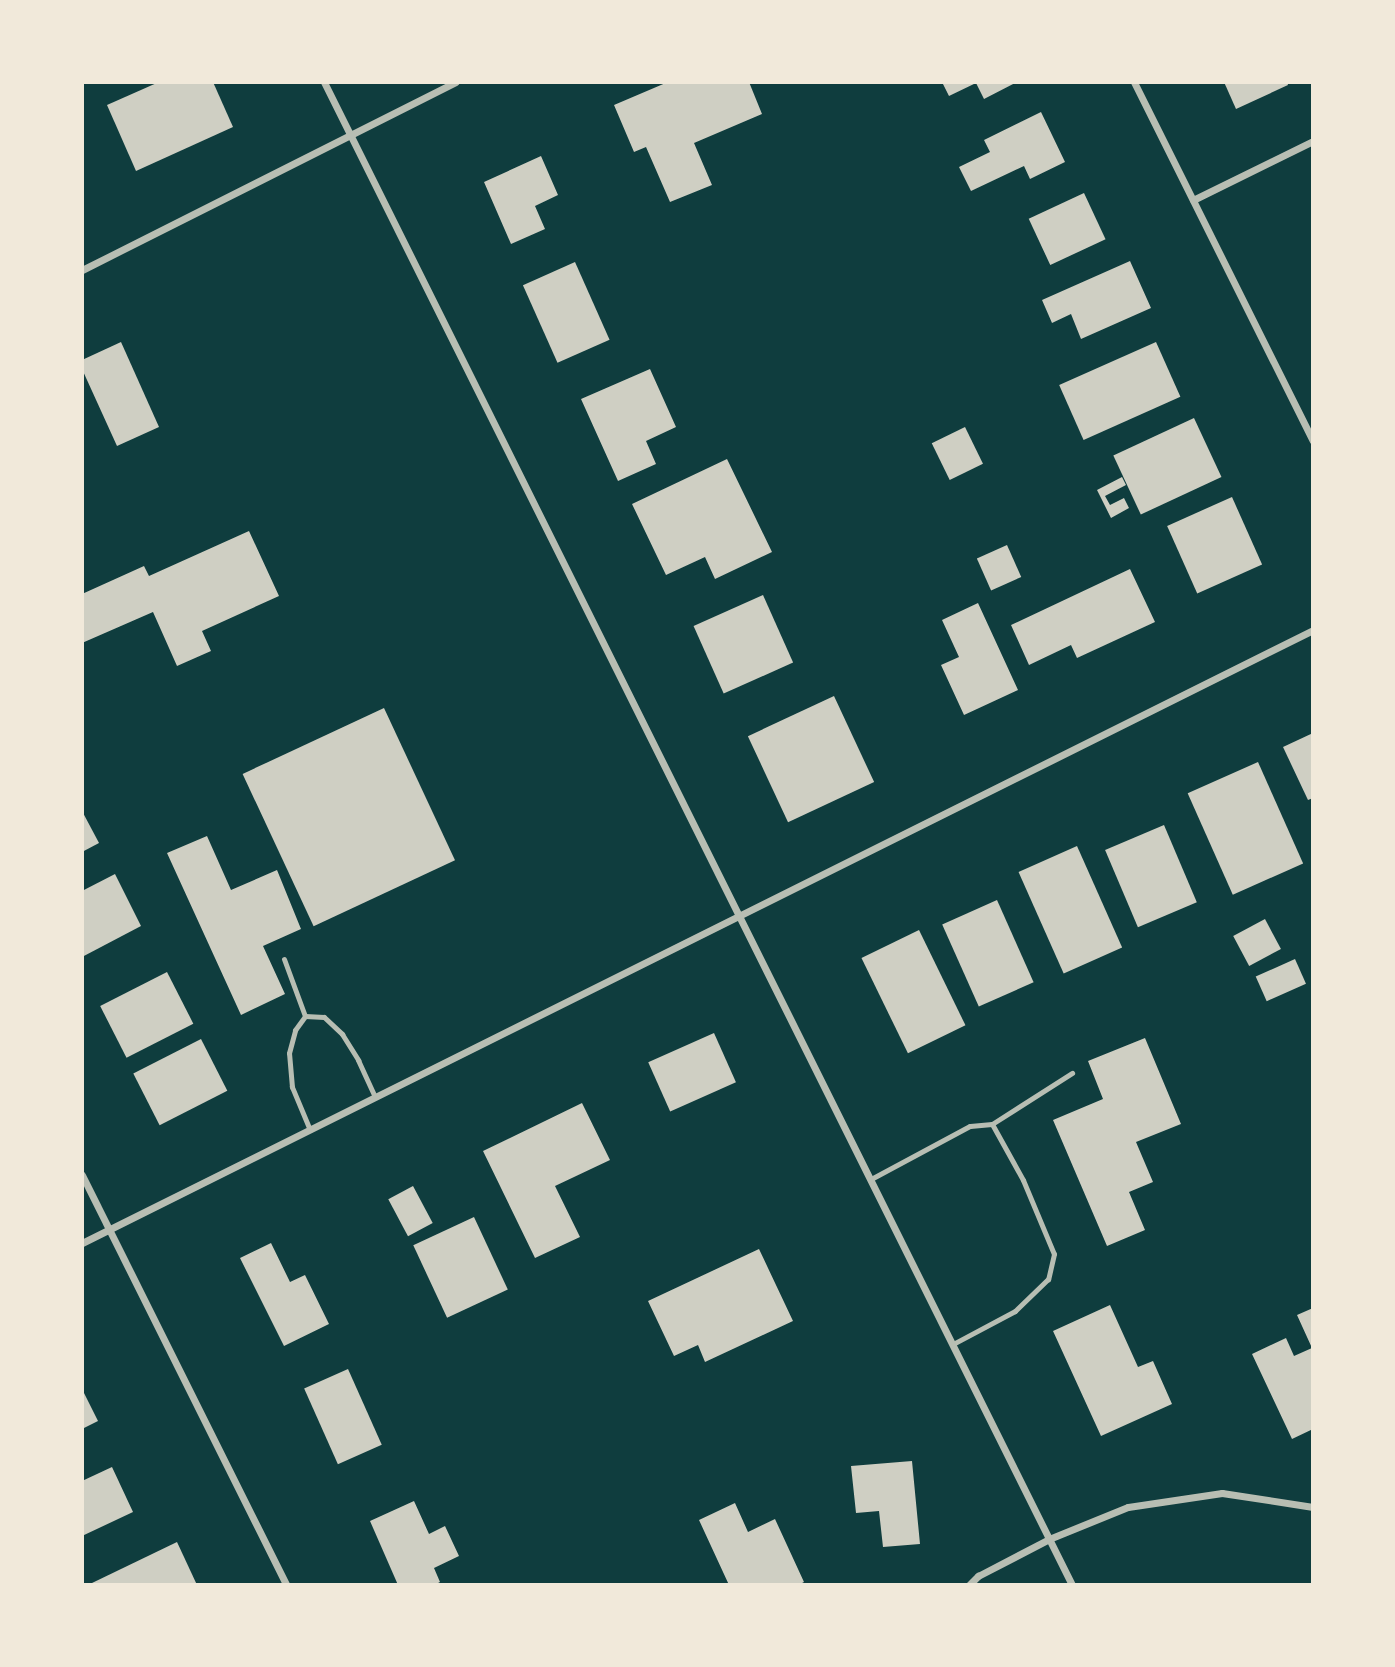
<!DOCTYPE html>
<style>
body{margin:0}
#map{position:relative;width:1395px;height:1667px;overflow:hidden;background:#0f3d3e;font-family:"Archivo Narrow",sans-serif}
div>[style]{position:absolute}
.building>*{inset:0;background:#cfcfc3;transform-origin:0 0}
.service>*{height:5px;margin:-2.5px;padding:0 2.5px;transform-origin:2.5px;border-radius:2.5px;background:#b8beb3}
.minor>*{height:7px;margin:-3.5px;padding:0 3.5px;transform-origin:3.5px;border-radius:3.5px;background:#b8beb3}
span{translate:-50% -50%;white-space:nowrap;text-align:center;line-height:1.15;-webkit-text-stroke:7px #f1e9da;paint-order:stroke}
.frame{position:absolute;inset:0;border:84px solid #f1e9da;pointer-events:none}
</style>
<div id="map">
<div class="building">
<i style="clip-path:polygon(159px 82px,213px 82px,233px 127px,136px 171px,107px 105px)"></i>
<i style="clip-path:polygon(668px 82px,749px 82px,762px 114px,694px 143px,712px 185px,670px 202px,646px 147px,634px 152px,614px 105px)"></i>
<i style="clip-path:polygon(942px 82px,1017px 82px,984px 99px,976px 83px,949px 96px)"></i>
<i style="clip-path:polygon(1224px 82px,1287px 82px,1288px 85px,1236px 109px)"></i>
<i style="clip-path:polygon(1041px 112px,1065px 162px,1030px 179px,1024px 166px,971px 191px,959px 167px,990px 152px,984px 140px)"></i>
<i style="clip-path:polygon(541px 156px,558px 195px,535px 206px,545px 229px,511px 244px,484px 182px)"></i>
<i style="left:1084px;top:193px;width:51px;height:61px;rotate:65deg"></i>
<i style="clip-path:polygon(1130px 261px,1151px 308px,1081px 339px,1071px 314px,1052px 323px,1042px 300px)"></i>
<i style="left:575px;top:262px;width:85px;height:57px;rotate:66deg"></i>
<i style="clip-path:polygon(121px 342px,159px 427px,117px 446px,82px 369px,82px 360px)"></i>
<i style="left:1156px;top:342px;width:60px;height:106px;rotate:66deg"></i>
<i style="clip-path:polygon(650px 369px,676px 427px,646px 441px,656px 464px,618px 481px,581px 399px)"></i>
<i style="left:1194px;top:418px;width:65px;height:89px;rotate:65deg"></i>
<i style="left:965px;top:427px;width:41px;height:37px;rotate:64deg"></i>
<i style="clip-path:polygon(727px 459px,772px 552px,715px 579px,705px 557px,666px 575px,632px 504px)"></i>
<i style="clip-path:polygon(1122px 477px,1126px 485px,1105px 496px,1110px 505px,1124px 498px,1129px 508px,1111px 518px,1097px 490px)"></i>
<i style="left:1232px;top:497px;width:74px;height:71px;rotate:66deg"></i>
<i style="clip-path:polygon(249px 531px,279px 596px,202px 631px,211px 651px,177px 666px,153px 612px,82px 643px,82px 594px,144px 566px,149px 576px)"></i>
<i style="left:1007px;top:545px;width:35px;height:33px;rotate:66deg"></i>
<i style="clip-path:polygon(1130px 569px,1155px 622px,1077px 658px,1071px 645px,1029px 665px,1011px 625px)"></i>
<i style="left:763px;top:595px;width:74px;height:76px;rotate:66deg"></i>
<i style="clip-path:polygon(978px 603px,1018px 690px,964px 715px,941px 665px,959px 657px,942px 620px)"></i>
<i style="left:834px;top:696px;width:95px;height:95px;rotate:65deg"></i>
<i style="left:384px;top:708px;width:168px;height:156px;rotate:65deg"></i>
<i style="clip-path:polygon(1313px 733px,1313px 798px,1308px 800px,1283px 747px)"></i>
<i style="left:1258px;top:762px;width:111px;height:77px;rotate:66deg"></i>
<i style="clip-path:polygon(82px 811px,99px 843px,82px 852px)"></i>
<i style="left:1164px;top:825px;width:84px;height:64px;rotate:67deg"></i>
<i style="clip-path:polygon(207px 836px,231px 890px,277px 870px,301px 929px,263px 946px,285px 994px,241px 1015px,167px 853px)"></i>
<i style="left:1077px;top:846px;width:111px;height:64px;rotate:66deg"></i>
<i style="clip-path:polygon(115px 874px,141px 926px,82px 957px,82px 891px)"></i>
<i style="left:997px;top:900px;width:90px;height:60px;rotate:66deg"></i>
<i style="left:1265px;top:919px;width:34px;height:36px;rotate:62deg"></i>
<i style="left:919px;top:930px;width:106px;height:64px;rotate:64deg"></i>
<i style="left:1295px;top:959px;width:27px;height:43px;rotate:66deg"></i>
<i style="left:167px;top:972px;width:58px;height:75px;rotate:63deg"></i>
<i style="left:714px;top:1033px;width:54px;height:72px;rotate:66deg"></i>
<i style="clip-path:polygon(1145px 1038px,1181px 1124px,1136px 1142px,1153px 1182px,1129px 1192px,1145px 1230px,1107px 1246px,1053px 1120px,1103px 1099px,1088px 1061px)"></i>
<i style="left:201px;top:1039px;width:58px;height:76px;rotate:63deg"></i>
<i style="clip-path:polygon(582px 1103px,610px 1160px,555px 1186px,580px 1237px,535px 1258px,483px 1151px)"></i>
<i style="left:413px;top:1186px;width:42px;height:28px;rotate:62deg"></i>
<i style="left:474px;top:1217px;width:80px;height:67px;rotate:65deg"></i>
<i style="clip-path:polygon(271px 1243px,290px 1282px,305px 1275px,329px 1324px,284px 1346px,240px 1258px)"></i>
<i style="clip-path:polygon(759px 1249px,793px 1321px,705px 1362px,698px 1345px,674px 1356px,648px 1301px)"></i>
<i style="clip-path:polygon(1110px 1305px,1138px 1367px,1153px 1361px,1172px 1404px,1101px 1436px,1053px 1331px)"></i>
<i style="clip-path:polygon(1313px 1308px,1313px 1429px,1292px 1439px,1252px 1354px,1286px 1338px,1294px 1356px,1312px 1348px,1297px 1315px)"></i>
<i style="left:348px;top:1369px;width:83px;height:48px;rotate:66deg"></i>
<i style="clip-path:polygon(82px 1389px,98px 1421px,82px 1429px)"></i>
<i style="clip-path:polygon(912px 1461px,920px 1544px,883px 1547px,879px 1511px,856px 1513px,851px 1466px)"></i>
<i style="clip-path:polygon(112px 1467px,133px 1512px,82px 1536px,82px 1481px)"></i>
<i style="clip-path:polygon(414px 1501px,429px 1534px,445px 1526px,459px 1556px,434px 1568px,440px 1582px,434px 1585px,398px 1585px,370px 1521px)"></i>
<i style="clip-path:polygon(735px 1503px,748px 1532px,775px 1519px,804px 1582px,798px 1585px,729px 1585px,699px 1520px)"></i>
<i style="clip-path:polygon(177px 1542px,197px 1585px,93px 1585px,92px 1583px)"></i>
</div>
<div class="service">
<i style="left:284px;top:959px;width:61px;rotate:69.8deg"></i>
<i style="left:992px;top:1124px;width:95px;rotate:-32.5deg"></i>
<i style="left:310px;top:1130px;width:47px;rotate:-112.7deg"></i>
<i style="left:292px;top:1087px;width:34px;rotate:-95deg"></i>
<i style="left:289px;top:1053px;width:24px;rotate:-75deg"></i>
<i style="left:295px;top:1030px;width:17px;rotate:-54deg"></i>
<i style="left:305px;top:1016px;width:19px;rotate:3deg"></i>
<i style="left:324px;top:1017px;width:25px;rotate:43deg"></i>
<i style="left:342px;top:1034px;width:31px;rotate:58deg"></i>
<i style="left:358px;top:1060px;width:41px;rotate:65.3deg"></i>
<i style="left:871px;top:1179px;width:112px;rotate:-28.2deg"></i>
<i style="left:970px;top:1126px;width:22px;rotate:-5deg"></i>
<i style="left:992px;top:1124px;width:64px;rotate:61deg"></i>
<i style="left:1023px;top:1180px;width:80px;rotate:67.3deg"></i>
<i style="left:1054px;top:1254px;width:26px;rotate:103deg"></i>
<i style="left:1048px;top:1279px;width:46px;rotate:135.9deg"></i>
<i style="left:1015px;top:1311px;width:70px;rotate:152deg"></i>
</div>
<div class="minor">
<i style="left:324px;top:82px;width:1679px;rotate:63.54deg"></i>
<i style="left:1134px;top:82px;width:401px;rotate:63.5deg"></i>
<i style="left:1193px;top:200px;width:134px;rotate:-26.2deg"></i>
<i style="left:82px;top:270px;width:418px;rotate:-26.7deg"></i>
<i style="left:82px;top:1175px;width:458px;rotate:63.5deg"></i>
<i style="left:82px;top:1243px;width:1375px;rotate:-26.47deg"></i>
<i style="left:969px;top:1585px;width:13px;rotate:-45deg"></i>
<i style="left:978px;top:1576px;width:80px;rotate:-27.5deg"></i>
<i style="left:1049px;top:1539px;width:85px;rotate:-22.1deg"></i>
<i style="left:1128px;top:1507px;width:95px;rotate:-8.5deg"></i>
<i style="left:1222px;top:1493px;width:92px;rotate:8.7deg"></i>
</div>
<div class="frame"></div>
</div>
